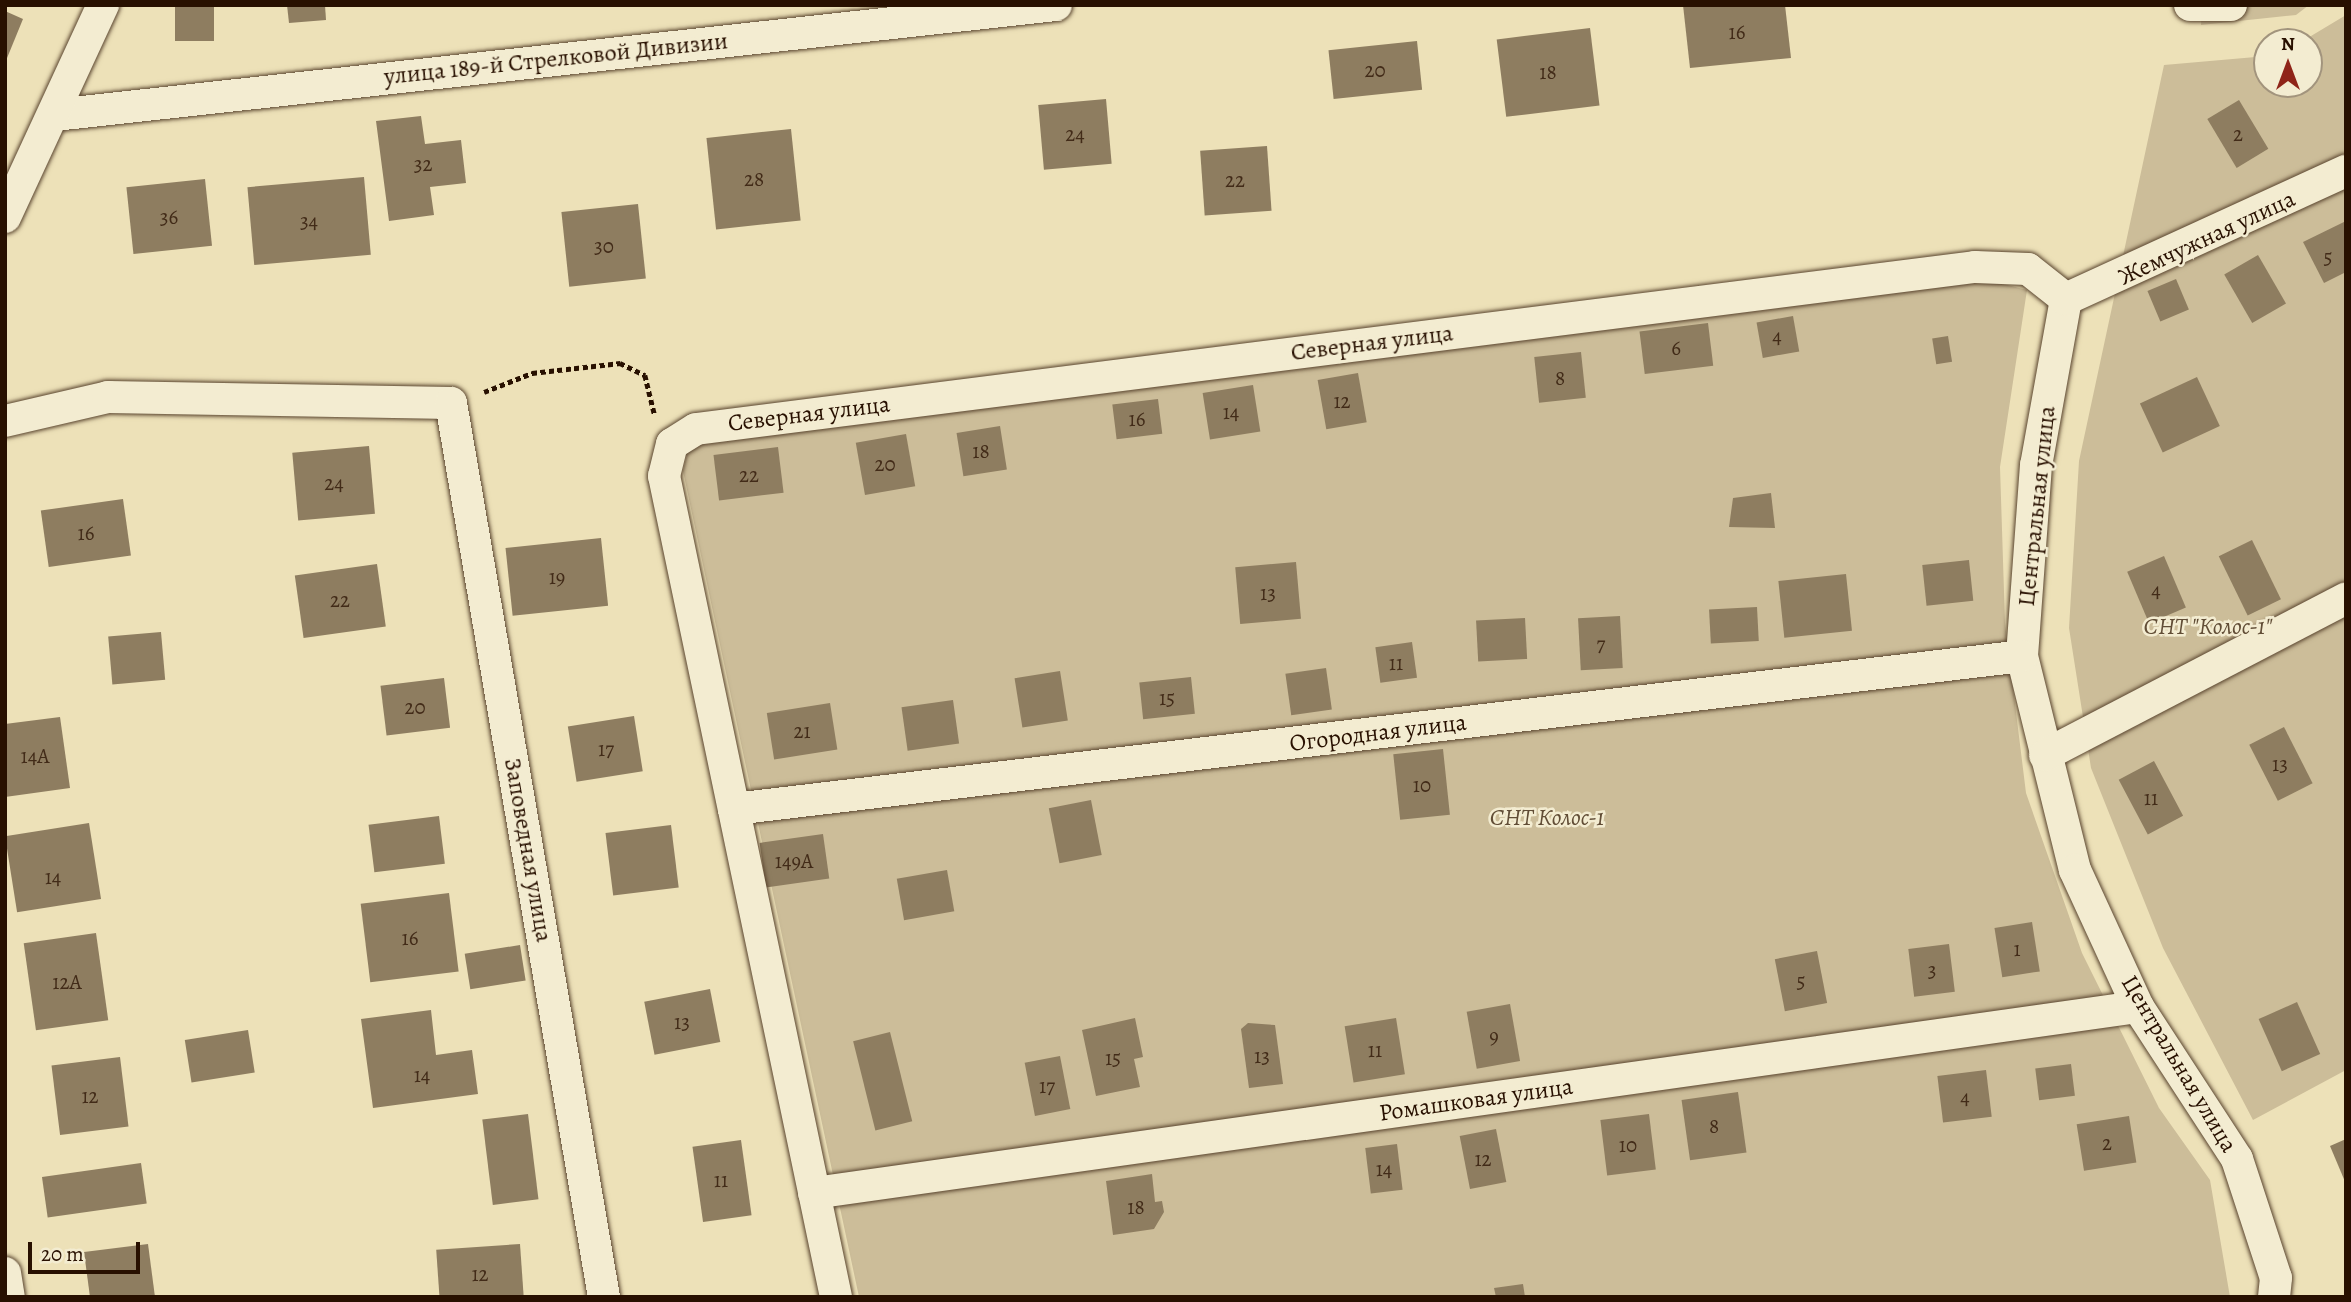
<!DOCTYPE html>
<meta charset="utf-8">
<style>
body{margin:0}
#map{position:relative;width:2351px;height:1302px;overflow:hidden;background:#ede1b8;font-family:Alegreya,serif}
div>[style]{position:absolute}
.green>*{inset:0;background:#ccbd99}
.building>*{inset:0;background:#8e7d60;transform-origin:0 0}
.path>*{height:4.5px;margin-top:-2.25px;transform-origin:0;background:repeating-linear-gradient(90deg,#281000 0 5px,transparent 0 8.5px)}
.roads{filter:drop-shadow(0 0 2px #59442e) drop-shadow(0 0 2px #59442e)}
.street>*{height:32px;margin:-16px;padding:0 16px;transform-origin:16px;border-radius:16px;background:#f3ecd1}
span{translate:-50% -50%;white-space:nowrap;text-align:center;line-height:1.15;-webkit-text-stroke:5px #f3ecd1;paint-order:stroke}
.number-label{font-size:21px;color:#422b18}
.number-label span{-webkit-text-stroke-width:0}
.street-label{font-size:24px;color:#281000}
.park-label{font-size:24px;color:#614d36;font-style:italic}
.frame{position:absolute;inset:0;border:7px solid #281000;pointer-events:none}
.north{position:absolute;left:2253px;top:28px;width:70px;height:70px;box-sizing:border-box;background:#f3ecd1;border:2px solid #a2947d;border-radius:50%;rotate:0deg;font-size:19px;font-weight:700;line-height:28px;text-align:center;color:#281000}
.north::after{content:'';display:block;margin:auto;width:24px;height:32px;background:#8f2418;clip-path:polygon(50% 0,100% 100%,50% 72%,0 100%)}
.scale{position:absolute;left:28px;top:1242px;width:112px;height:32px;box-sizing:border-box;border:4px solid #281000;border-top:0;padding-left:9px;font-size:21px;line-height:24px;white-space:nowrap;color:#281000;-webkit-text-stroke:5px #f3ecd1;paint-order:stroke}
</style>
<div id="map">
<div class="green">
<i style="clip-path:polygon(2202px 5px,2309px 5px,2296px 15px,2201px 25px)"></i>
<i style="clip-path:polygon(2346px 15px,2346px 1070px,2253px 1120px,2163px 948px,2091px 768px,2069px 628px,2079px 461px,2164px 65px,2267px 56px,2267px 84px,2309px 84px,2309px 42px,2301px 42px)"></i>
<i style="clip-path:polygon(1984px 279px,2027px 290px,2000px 467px,2005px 623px,2026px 793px,2082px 953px,2159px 1108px,2210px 1180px,2230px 1297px,859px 1297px,683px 471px,689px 446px)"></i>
</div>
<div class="building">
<i style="left:175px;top:5px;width:39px;height:36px"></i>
<i style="clip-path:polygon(287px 5px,325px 5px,326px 20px,289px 23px)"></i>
<i style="clip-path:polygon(1683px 5px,1785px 5px,1791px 58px,1690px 68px)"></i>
<i style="clip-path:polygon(5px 11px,23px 19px,5px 63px)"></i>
<i style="left:1590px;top:28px;width:78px;height:94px;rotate:83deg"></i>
<i style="left:1417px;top:41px;width:49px;height:89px;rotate:84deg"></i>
<i style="left:1106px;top:99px;width:65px;height:68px;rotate:85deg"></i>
<i style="left:2239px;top:100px;width:57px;height:37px;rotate:59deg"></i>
<i style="clip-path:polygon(421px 116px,425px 144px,461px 140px,466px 183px,430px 187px,434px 215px,389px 221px,376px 121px)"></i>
<i style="left:791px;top:129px;width:92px;height:85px;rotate:84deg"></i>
<i style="left:1267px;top:146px;width:65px;height:67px;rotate:86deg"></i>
<i style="left:364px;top:177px;width:78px;height:117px;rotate:85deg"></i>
<i style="left:205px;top:179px;width:67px;height:79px;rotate:84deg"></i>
<i style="left:638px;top:204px;width:75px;height:77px;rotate:84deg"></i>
<i style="clip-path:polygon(2346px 221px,2346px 272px,2324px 283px,2303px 242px)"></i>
<i style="left:2258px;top:255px;width:56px;height:39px;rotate:60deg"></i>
<i style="left:2176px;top:279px;width:33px;height:31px;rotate:67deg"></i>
<i style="left:1793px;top:316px;width:36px;height:37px;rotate:80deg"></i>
<i style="left:1708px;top:323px;width:43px;height:69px;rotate:83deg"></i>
<i style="left:1948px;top:336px;width:26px;height:16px;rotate:81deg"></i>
<i style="left:1581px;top:352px;width:46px;height:47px;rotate:84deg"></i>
<i style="left:1358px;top:373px;width:50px;height:41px;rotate:80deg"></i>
<i style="left:2197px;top:377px;width:54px;height:63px;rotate:65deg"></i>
<i style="left:1253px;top:385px;width:47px;height:51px;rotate:81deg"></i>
<i style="left:1158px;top:399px;width:35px;height:46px;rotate:83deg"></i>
<i style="left:1000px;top:426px;width:44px;height:44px;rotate:81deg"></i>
<i style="left:906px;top:434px;width:53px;height:51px;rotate:80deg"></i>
<i style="left:369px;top:446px;width:68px;height:77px;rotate:85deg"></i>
<i style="left:778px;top:447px;width:46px;height:65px;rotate:83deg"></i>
<i style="clip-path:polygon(1771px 493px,1775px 528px,1729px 527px,1733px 498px)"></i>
<i style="left:123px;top:499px;width:57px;height:83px;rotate:82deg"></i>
<i style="left:601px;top:538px;width:68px;height:96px;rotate:84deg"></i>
<i style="left:2252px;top:540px;width:66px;height:37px;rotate:64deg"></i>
<i style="left:2164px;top:556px;width:56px;height:40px;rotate:67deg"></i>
<i style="left:1969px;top:560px;width:41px;height:47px;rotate:84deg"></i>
<i style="left:1296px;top:562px;width:57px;height:61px;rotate:85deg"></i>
<i style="left:377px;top:564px;width:63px;height:83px;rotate:82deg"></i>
<i style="left:1846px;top:574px;width:57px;height:68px;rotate:84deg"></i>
<i style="left:1757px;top:607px;width:34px;height:48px;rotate:87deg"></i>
<i style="left:1620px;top:616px;width:52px;height:42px;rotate:87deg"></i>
<i style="left:1525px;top:618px;width:41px;height:49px;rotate:87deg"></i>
<i style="left:161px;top:632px;width:48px;height:53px;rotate:85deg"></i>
<i style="left:1412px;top:642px;width:36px;height:37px;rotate:82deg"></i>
<i style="left:1326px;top:668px;width:42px;height:41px;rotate:82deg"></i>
<i style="left:1060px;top:671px;width:50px;height:46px;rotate:81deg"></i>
<i style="left:1191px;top:677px;width:37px;height:52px;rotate:84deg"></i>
<i style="left:444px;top:678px;width:50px;height:64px;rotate:83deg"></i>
<i style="left:953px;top:700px;width:44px;height:52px;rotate:82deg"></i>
<i style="left:830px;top:703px;width:47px;height:64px;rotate:81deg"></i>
<i style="left:634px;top:716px;width:56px;height:67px;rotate:81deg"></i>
<i style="clip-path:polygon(60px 717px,70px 788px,5px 797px,5px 724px)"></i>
<i style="left:2284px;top:727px;width:63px;height:39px;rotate:63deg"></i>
<i style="left:1443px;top:749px;width:66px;height:50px;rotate:84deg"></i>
<i style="left:2154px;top:761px;width:62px;height:40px;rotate:62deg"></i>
<i style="left:1091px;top:800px;width:56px;height:43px;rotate:79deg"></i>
<i style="left:439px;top:816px;width:48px;height:71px;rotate:83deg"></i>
<i style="left:89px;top:823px;width:77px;height:85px;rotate:81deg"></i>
<i style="left:671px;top:825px;width:63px;height:66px;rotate:83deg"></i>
<i style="left:823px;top:834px;width:45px;height:64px;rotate:82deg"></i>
<i style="left:947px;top:870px;width:42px;height:51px;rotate:80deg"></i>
<i style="left:449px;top:893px;width:79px;height:89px;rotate:83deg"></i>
<i style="left:2032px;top:922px;width:50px;height:38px;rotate:81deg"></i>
<i style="left:96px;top:933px;width:88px;height:73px;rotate:82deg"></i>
<i style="left:1949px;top:944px;width:48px;height:41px;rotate:83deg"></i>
<i style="left:520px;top:945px;width:36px;height:56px;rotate:81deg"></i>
<i style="left:1817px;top:951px;width:53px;height:43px;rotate:79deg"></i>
<i style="left:710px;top:989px;width:54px;height:67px;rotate:79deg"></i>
<i style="left:2297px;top:1002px;width:57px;height:42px;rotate:66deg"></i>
<i style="left:1510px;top:1004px;width:58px;height:44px;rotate:80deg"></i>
<i style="clip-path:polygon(431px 1010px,436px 1055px,472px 1050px,478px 1094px,373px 1108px,361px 1019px)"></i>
<i style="clip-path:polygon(1135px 1018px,1143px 1057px,1134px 1059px,1140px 1087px,1096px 1096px,1082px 1030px)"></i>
<i style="left:1396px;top:1018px;width:57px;height:52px;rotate:81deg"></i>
<i style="clip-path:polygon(1248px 1023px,1275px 1025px,1283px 1084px,1249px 1088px,1241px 1029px)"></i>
<i style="left:248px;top:1030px;width:43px;height:64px;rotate:81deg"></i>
<i style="left:890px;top:1032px;width:92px;height:38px;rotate:76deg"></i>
<i style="left:1060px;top:1056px;width:54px;height:36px;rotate:79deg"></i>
<i style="left:120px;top:1057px;width:70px;height:69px;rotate:83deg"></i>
<i style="left:2071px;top:1064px;width:32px;height:36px;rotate:83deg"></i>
<i style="left:1986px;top:1070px;width:47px;height:49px;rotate:83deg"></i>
<i style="left:1738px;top:1092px;width:61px;height:57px;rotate:82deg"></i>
<i style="left:528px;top:1114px;width:86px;height:46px;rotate:83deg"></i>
<i style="left:1649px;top:1114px;width:56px;height:49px;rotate:83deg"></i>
<i style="left:2129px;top:1116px;width:47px;height:53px;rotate:81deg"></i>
<i style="left:1496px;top:1129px;width:54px;height:37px;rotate:79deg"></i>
<i style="clip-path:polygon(2346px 1139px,2346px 1184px,2330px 1146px)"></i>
<i style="left:741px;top:1140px;width:76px;height:49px;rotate:82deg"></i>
<i style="left:1397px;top:1144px;width:46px;height:32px;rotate:83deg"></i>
<i style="left:141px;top:1163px;width:41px;height:100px;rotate:82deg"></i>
<i style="clip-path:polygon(1152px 1174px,1155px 1202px,1162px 1201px,1164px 1212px,1154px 1229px,1113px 1235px,1106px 1181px)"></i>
<i style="clip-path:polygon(148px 1244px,155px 1297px,90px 1297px,84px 1252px)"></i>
<i style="left:520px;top:1244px;width:53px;height:84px;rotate:86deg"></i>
<i style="clip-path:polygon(1523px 1284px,1525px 1297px,1496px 1297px,1494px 1288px)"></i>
</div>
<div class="path">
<i style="left:484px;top:392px;width:52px;rotate:-21.6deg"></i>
<i style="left:532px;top:373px;width:89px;rotate:-6.5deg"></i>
<i style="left:620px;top:363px;width:28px;rotate:26deg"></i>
<i style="left:645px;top:375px;width:42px;rotate:76.3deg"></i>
</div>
<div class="roads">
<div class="street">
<i style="left:2190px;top:5px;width:41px"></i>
<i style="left:55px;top:115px;width:1007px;rotate:-6.27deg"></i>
<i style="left:5px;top:217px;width:234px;rotate:-65.2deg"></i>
<i style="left:2066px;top:299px;width:169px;rotate:100.2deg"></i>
<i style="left:2036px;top:465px;width:192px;rotate:94.2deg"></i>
<i style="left:2022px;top:656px;width:220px;rotate:76.1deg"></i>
<i style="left:2075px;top:870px;width:151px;rotate:65.3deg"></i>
<i style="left:2138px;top:1007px;width:181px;rotate:56.9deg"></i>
<i style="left:2237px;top:1159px;width:125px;rotate:71.9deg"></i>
<i style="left:2276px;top:1278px;width:19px;rotate:96deg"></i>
<i style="left:2066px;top:299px;width:308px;rotate:-24.6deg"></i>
<i style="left:5px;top:421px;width:106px;rotate:-13.1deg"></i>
<i style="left:108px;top:397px;width:343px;rotate:1deg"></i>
<i style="left:451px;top:403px;width:907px;rotate:80.29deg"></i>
<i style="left:2045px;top:755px;width:339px;rotate:-27.5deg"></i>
<i style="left:734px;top:809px;width:1297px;rotate:-6.77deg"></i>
<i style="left:814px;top:1193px;width:1337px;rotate:-8deg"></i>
<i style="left:5px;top:1273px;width:24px;rotate:81deg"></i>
<i style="left:836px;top:1297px;width:839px;rotate:-101.83deg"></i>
<i style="left:664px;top:476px;width:33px;rotate:-76deg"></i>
<i style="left:672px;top:444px;width:28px;rotate:-32deg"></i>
<i style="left:696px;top:429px;width:1289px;rotate:-7.22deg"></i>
<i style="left:1975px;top:267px;width:53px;rotate:2.2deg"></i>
<i style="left:2028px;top:269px;width:48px;rotate:38.3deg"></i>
</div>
</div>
<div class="number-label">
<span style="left:1737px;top:32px">16</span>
<span style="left:1375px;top:70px">20</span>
<span style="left:1548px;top:72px">18</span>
<span style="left:1075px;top:134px">24</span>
<span style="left:2238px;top:134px">2</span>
<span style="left:423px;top:164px">32</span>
<span style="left:754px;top:179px">28</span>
<span style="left:1235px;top:180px">22</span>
<span style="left:169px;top:217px">36</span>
<span style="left:309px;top:221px">34</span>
<span style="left:604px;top:246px">30</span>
<span style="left:2328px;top:257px">5</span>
<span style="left:1777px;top:336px">4</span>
<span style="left:1676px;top:348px">6</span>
<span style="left:1560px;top:378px">8</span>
<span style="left:1342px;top:401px">12</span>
<span style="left:1231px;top:412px">14</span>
<span style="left:1137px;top:419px">16</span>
<span style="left:981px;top:451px">18</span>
<span style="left:885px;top:464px">20</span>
<span style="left:749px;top:475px">22</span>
<span style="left:334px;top:483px">24</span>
<span style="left:86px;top:533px">16</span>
<span style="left:557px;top:577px">19</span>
<span style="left:2156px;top:590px">4</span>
<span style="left:1268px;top:593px">13</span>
<span style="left:340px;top:600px">22</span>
<span style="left:1601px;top:644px">7</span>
<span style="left:1396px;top:663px">11</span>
<span style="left:1167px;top:698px">15</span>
<span style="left:415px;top:707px">20</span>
<span style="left:802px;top:731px">21</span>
<span style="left:606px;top:749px">17</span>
<span style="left:35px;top:756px">14А</span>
<span style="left:2280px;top:764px">13</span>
<span style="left:1422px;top:785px">10</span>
<span style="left:2151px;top:798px">11</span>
<span style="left:794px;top:861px">149А</span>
<span style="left:53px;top:877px">14</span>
<span style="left:410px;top:938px">16</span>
<span style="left:2017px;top:949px">1</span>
<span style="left:1932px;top:970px">3</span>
<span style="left:1801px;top:981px">5</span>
<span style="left:67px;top:982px">12А</span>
<span style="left:682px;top:1022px">13</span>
<span style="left:1494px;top:1036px">9</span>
<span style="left:1375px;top:1050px">11</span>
<span style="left:1262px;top:1056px">13</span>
<span style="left:1113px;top:1058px">15</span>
<span style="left:422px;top:1075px">14</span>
<span style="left:1047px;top:1086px">17</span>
<span style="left:90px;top:1096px">12</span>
<span style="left:1965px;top:1097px">4</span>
<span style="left:1714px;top:1126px">8</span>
<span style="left:2107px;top:1143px">2</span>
<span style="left:1628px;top:1145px">10</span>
<span style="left:1483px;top:1159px">12</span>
<span style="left:1384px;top:1169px">14</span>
<span style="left:721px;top:1180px">11</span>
<span style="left:1136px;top:1207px">18</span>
<span style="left:480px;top:1274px">12</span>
</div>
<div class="street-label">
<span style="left:556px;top:59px;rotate:-6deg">улица 189-й Стрелковой Дивизии</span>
<span style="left:2207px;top:238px;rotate:-25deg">Жемчужная улица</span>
<span style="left:1372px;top:343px;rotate:-7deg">Северная улица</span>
<span style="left:809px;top:414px;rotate:-7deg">Северная улица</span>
<span style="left:2037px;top:506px;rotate:-84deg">Центральная улица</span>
<span style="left:1378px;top:733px;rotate:-7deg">Огородная улица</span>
<span style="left:528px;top:850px;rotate:80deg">Заповедная улица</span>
<span style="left:2179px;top:1064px;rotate:59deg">Центральная улица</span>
<span style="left:1476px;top:1100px;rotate:-8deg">Ромашковая улица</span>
</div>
<div class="park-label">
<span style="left:2208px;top:627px">СНТ "Колос-1"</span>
<span style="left:1547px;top:818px">СНТ Колос-1</span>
</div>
<div class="frame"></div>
<div class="north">N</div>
<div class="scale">20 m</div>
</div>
